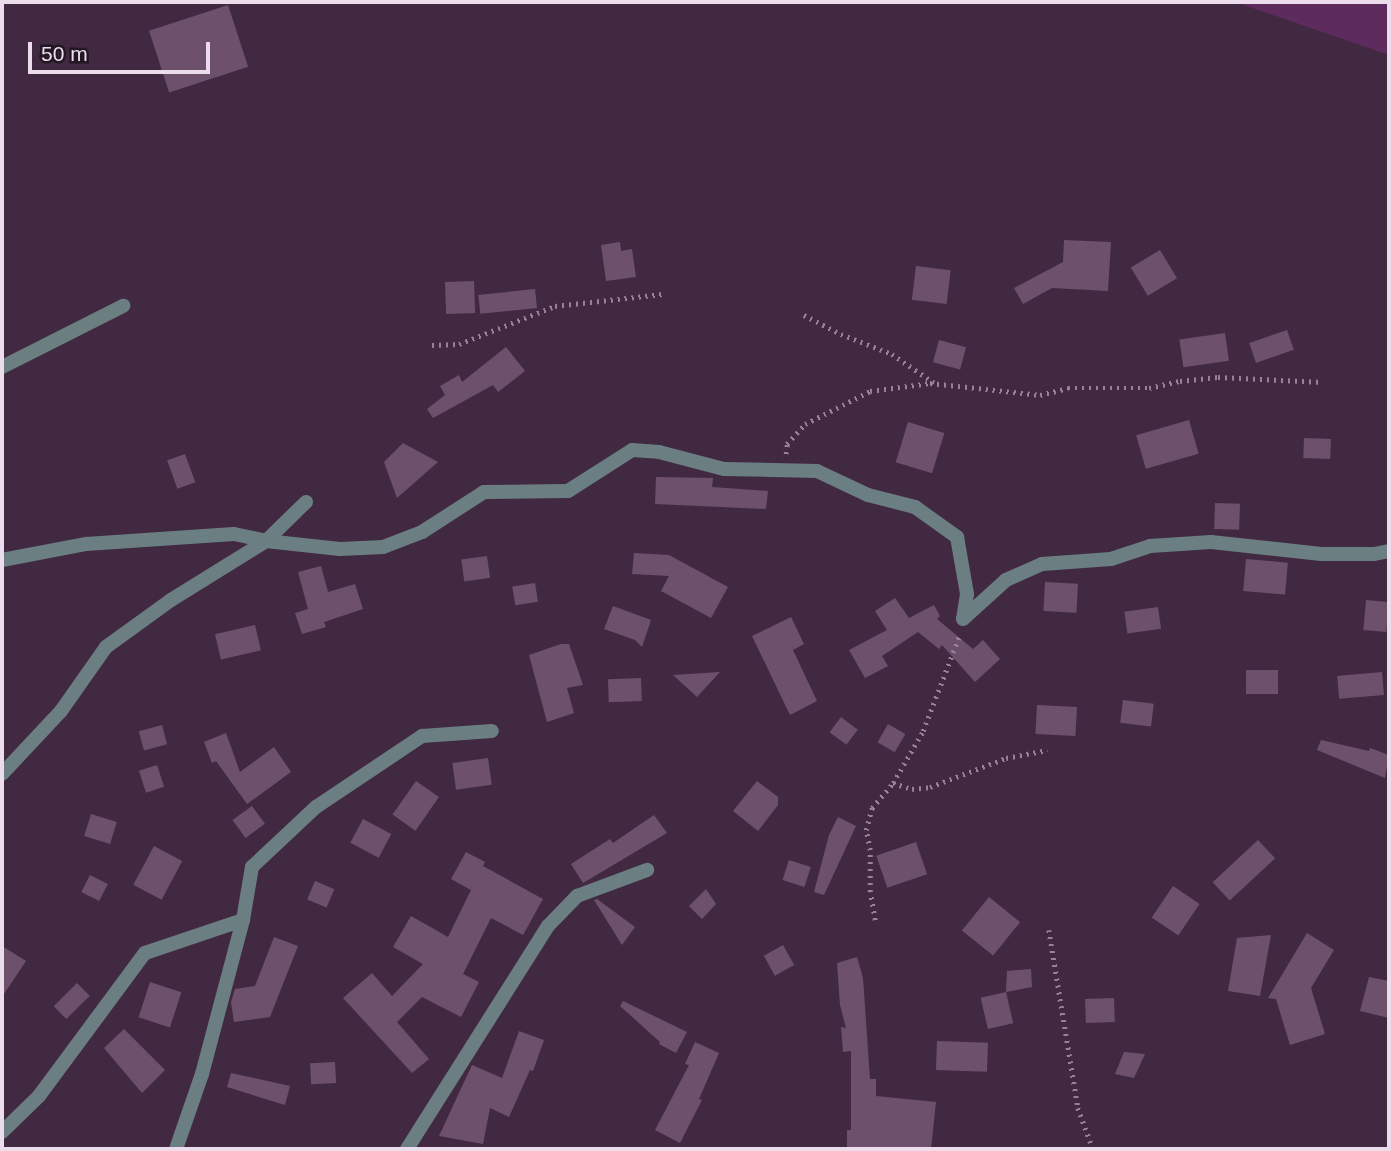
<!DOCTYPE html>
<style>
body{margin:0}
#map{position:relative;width:1391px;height:1151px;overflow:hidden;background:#422942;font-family:Helvetica,sans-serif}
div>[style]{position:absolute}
.green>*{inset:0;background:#5e2b5e}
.building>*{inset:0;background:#6d516c;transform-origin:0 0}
.path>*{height:4.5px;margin-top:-2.25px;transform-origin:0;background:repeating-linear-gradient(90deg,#978296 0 2px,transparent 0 7px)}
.street>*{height:14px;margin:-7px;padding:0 7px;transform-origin:7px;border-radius:7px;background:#6b7f83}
span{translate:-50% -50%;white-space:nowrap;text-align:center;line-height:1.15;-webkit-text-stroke:5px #221722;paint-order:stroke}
.frame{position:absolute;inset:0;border:4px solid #eddcec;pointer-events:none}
.scale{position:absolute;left:28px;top:42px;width:182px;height:32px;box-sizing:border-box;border:4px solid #eddcec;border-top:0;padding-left:9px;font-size:21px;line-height:24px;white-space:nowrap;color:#eddcec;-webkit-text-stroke:5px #221722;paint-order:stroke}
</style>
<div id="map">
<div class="green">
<i style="clip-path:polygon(1235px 2px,1389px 2px,1389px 55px)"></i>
</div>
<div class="building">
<i style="left:228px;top:5px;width:65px;height:83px;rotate:72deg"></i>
<i style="clip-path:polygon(1064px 240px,1111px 242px,1108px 291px,1052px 288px,1023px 304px,1014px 288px,1063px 262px)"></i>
<i style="clip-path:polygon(620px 242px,621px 251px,632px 249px,636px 277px,606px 281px,601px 245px)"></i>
<i style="left:1160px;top:250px;width:33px;height:34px;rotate:59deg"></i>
<i style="left:916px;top:266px;width:35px;height:34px;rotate:7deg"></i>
<i style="left:474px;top:281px;width:32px;height:29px;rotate:88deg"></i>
<i style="left:535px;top:289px;width:19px;height:57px;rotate:84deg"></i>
<i style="left:1287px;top:330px;width:21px;height:40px;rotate:71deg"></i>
<i style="left:1225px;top:333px;width:28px;height:46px;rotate:82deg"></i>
<i style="left:939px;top:340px;width:28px;height:23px;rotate:15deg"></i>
<i style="clip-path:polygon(506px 347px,525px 371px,498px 392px,493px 385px,433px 418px,427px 409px,445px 395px,440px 386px,459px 375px,462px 382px)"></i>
<i style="left:1189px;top:420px;width:35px;height:55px;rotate:74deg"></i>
<i style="left:908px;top:422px;width:38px;height:42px;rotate:17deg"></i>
<i style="left:1304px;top:438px;width:27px;height:20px;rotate:2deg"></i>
<i style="clip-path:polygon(403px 443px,438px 462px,397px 498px,384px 462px)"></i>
<i style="left:185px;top:454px;width:30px;height:19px;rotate:70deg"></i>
<i style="clip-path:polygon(656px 477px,713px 478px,712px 487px,768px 491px,766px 509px,655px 504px)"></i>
<i style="left:1215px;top:503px;width:25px;height:26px;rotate:2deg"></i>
<i style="clip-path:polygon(634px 553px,669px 555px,728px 587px,711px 618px,661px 591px,669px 576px,632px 574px)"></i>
<i style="left:487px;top:556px;width:22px;height:26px;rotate:82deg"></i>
<i style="left:1246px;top:559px;width:42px;height:32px;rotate:5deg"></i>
<i style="clip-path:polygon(321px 566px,328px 592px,355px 584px,363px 609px,324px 622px,326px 627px,302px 634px,295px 613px,308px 609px,298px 572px)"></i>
<i style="left:1045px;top:582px;width:33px;height:29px;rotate:3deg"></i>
<i style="left:535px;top:583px;width:19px;height:23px;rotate:81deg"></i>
<i style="clip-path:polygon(895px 598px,909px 618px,934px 605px,940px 616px,937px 619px,973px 649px,983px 640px,1000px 659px,975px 682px,942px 645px,939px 649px,918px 632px,882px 656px,888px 666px,865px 678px,849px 650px,887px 630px,875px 611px)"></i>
<i style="left:1366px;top:600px;width:23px;height:30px;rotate:5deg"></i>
<i style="clip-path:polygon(613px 606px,651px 620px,642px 647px,635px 640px,604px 629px)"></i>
<i style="left:1158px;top:607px;width:22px;height:34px;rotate:82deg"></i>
<i style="clip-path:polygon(791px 617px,804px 644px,793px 650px,817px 701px,790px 715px,752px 636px)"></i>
<i style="left:255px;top:625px;width:26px;height:41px;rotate:77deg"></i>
<i style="clip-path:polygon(561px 644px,569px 644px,583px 685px,567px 688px,574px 713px,547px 722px,529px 655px)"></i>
<i style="left:1246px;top:670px;width:32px;height:24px"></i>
<i style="clip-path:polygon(720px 672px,697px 697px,673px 675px)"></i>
<i style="left:1382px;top:672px;width:23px;height:45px;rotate:85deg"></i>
<i style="left:641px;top:678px;width:23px;height:33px;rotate:88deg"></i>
<i style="left:1123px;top:700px;width:31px;height:23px;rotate:7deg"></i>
<i style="left:1037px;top:705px;width:40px;height:29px;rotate:3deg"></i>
<i style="left:841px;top:717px;width:21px;height:19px;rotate:37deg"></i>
<i style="left:888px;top:724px;width:20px;height:21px;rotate:30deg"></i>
<i style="left:162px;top:725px;width:20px;height:24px;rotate:75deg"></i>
<i style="clip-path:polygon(226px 733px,240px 772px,274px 747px,291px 772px,247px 804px,216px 761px,212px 763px,204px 742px)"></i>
<i style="clip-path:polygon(1321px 740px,1369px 751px,1370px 748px,1389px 755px,1385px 778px,1317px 750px)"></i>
<i style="left:488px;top:758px;width:27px;height:36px;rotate:82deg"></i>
<i style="left:157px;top:765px;width:23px;height:19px;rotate:72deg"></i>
<i style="left:416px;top:781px;width:28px;height:41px;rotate:35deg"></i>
<i style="clip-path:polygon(757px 781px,778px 797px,778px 805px,758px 831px,733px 811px)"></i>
<i style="left:252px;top:806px;width:22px;height:24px;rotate:54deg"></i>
<i style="left:91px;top:814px;width:27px;height:23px;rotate:17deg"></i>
<i style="clip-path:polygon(654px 815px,667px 833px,583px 883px,571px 864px,610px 839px,613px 843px)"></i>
<i style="clip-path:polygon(838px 817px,856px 826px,824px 895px,814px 892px,829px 835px)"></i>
<i style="left:363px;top:819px;width:32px;height:27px;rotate:28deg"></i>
<i style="left:1258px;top:840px;width:25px;height:62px;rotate:47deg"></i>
<i style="left:916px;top:842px;width:34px;height:42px;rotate:71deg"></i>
<i style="left:154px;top:846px;width:32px;height:44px;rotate:28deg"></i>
<i style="clip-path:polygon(466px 852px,485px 862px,483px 866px,543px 899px,523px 935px,491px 918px,463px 974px,479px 982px,461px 1017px,422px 997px,397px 1022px,429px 1059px,412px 1073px,343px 998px,372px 973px,392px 996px,423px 964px,393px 947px,411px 916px,448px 937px,471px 890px,451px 879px)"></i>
<i style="left:789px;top:860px;width:23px;height:21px;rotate:18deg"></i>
<i style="left:90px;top:875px;width:20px;height:19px;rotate:27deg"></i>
<i style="left:315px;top:881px;width:21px;height:20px;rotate:23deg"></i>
<i style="left:1173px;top:886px;width:32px;height:38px;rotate:34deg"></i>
<i style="clip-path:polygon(706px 889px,716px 904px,702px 919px,689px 906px)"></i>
<i style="left:989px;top:897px;width:40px;height:43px;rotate:39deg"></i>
<i style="clip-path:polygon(597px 899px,635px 927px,622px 945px,594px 900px)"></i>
<i style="clip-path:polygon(1307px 933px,1334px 950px,1311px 988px,1325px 1034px,1290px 1045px,1276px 999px,1268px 998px)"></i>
<i style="clip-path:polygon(1271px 935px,1260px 996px,1228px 991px,1237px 938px)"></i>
<i style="clip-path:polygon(274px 937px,298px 946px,270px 1017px,234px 1022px,231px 1002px,235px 989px,255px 986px)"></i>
<i style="left:783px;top:945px;width:23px;height:22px;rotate:61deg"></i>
<i style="clip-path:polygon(2px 946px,26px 961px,2px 997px)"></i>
<i style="clip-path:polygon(857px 957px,863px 978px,870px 1079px,876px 1079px,876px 1096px,936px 1102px,931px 1149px,847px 1149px,847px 1130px,851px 1130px,851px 1051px,843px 1052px,841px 1027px,846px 1028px,840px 1005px,837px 963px)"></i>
<i style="clip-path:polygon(1031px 969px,1032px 987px,1006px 992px,1007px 971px)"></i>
<i style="clip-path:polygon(1369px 977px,1389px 981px,1389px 1018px,1360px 1011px)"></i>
<i style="left:150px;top:982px;width:33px;height:37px;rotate:18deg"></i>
<i style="left:77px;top:983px;width:18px;height:33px;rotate:45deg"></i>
<i style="left:1006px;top:992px;width:32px;height:26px;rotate:77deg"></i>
<i style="left:1114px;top:998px;width:24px;height:29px;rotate:88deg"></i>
<i style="clip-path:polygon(623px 1001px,687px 1032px,676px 1053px,659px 1044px,660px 1042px,620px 1006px)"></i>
<i style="clip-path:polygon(124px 1029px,165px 1070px,142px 1093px,104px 1048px)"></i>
<i style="clip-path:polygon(519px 1031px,544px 1040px,533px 1071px,530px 1070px,509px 1117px,490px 1108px,483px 1144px,439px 1136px,472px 1065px,502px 1078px)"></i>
<i style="left:937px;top:1041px;width:51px;height:29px;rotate:2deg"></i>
<i style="clip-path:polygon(695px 1042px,719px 1053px,699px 1099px,702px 1100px,680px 1143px,655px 1130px,689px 1065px,685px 1064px)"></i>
<i style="clip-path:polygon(1124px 1052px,1145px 1054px,1134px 1078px,1115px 1074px)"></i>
<i style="left:335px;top:1062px;width:21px;height:25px;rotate:87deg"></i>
<i style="clip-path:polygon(231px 1073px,290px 1086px,285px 1105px,227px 1087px)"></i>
</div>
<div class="path">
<i style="left:804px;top:315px;width:42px;rotate:27.2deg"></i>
<i style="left:841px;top:334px;width:55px;rotate:21.4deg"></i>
<i style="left:892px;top:354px;width:53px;rotate:34.3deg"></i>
<i style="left:432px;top:345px;width:27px;rotate:-2deg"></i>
<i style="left:459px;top:344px;width:103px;rotate:-21.6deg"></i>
<i style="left:555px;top:306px;width:108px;rotate:-6.4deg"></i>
<i style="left:786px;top:454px;width:10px;rotate:-84deg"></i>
<i style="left:787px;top:444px;width:27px;rotate:-48deg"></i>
<i style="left:805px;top:424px;width:73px;rotate:-26.9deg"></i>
<i style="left:870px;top:391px;width:61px;rotate:-7.6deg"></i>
<i style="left:930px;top:383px;width:111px;rotate:6.2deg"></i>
<i style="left:1040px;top:395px;width:29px;rotate:-14deg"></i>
<i style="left:1068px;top:388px;width:81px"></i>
<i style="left:1149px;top:388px;width:32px;rotate:-13deg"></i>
<i style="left:1180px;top:381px;width:38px;rotate:-6deg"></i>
<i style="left:1218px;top:377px;width:105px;rotate:2.7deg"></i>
<i style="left:893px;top:783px;width:20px;rotate:18deg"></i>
<i style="left:912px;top:789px;width:18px;rotate:-6deg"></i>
<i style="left:930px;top:787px;width:81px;rotate:-20.9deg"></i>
<i style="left:1006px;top:758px;width:42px;rotate:-11deg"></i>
<i style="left:875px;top:920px;width:28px;rotate:-100deg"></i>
<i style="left:870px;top:892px;width:42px;rotate:-90deg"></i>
<i style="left:870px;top:850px;width:20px;rotate:-101deg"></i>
<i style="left:866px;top:830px;width:23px;rotate:-75deg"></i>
<i style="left:872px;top:808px;width:33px;rotate:-50deg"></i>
<i style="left:893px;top:783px;width:60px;rotate:-60deg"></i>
<i style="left:923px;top:731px;width:104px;rotate:-69.1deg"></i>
<i style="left:1049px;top:930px;width:180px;rotate:80.7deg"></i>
<i style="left:1078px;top:1108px;width:44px;rotate:69.9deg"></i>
<i style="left:1060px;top:1149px;width:17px"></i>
</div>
<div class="street">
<i style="left:2px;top:367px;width:136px;rotate:-26.8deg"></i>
<i style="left:2px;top:560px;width:86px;rotate:-10.8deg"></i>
<i style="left:86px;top:544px;width:148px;rotate:-3.9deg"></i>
<i style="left:234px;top:534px;width:33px;rotate:12deg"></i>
<i style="left:266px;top:541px;width:74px;rotate:6.2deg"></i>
<i style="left:340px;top:549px;width:43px;rotate:-2.7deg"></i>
<i style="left:383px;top:547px;width:42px;rotate:-21deg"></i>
<i style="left:422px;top:532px;width:74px;rotate:-32.8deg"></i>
<i style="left:484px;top:492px;width:84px;rotate:-0.7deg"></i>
<i style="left:568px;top:491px;width:76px;rotate:-32.6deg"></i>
<i style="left:632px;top:450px;width:27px;rotate:4deg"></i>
<i style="left:659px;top:452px;width:67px;rotate:14.7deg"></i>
<i style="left:724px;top:469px;width:93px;rotate:1.2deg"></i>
<i style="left:817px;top:471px;width:56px;rotate:25.2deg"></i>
<i style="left:868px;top:495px;width:49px;rotate:14.3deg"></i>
<i style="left:915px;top:507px;width:52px;rotate:35.5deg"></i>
<i style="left:957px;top:537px;width:58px;rotate:80deg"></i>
<i style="left:967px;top:594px;width:25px;rotate:99deg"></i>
<i style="left:963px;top:619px;width:58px;rotate:-42.2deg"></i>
<i style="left:1006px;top:580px;width:39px;rotate:-24deg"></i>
<i style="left:1042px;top:564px;width:69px;rotate:-4.1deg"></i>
<i style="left:1111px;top:559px;width:41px;rotate:-18.4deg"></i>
<i style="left:1150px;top:546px;width:61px;rotate:-3.8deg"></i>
<i style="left:1211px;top:542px;width:111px;rotate:6.2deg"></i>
<i style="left:1321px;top:554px;width:53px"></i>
<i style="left:1374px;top:554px;width:15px;rotate:-11deg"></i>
<i style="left:2px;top:774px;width:86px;rotate:-46.9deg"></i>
<i style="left:61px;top:711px;width:78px;rotate:-54.9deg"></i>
<i style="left:106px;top:647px;width:80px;rotate:-35.9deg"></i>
<i style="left:171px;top:600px;width:112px;rotate:-31.8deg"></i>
<i style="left:266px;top:541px;width:56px;rotate:-44.3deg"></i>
<i style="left:2px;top:1132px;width:52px;rotate:-44.2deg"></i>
<i style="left:39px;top:1096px;width:178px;rotate:-53.5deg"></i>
<i style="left:145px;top:953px;width:103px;rotate:-18.6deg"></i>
<i style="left:176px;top:1149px;width:79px;rotate:-70.9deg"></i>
<i style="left:202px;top:1074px;width:159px;rotate:-75.1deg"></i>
<i style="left:243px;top:920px;width:54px;rotate:-80.4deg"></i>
<i style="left:252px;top:867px;width:88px;rotate:-43.2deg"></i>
<i style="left:316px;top:807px;width:128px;rotate:-33.8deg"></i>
<i style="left:422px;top:736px;width:70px;rotate:-4.1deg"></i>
<i style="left:407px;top:1149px;width:264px;rotate:-57.7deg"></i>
<i style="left:548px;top:926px;width:42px;rotate:-46deg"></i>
<i style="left:577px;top:896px;width:75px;rotate:-20.4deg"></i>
</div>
<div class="frame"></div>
<div class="scale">50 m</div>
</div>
